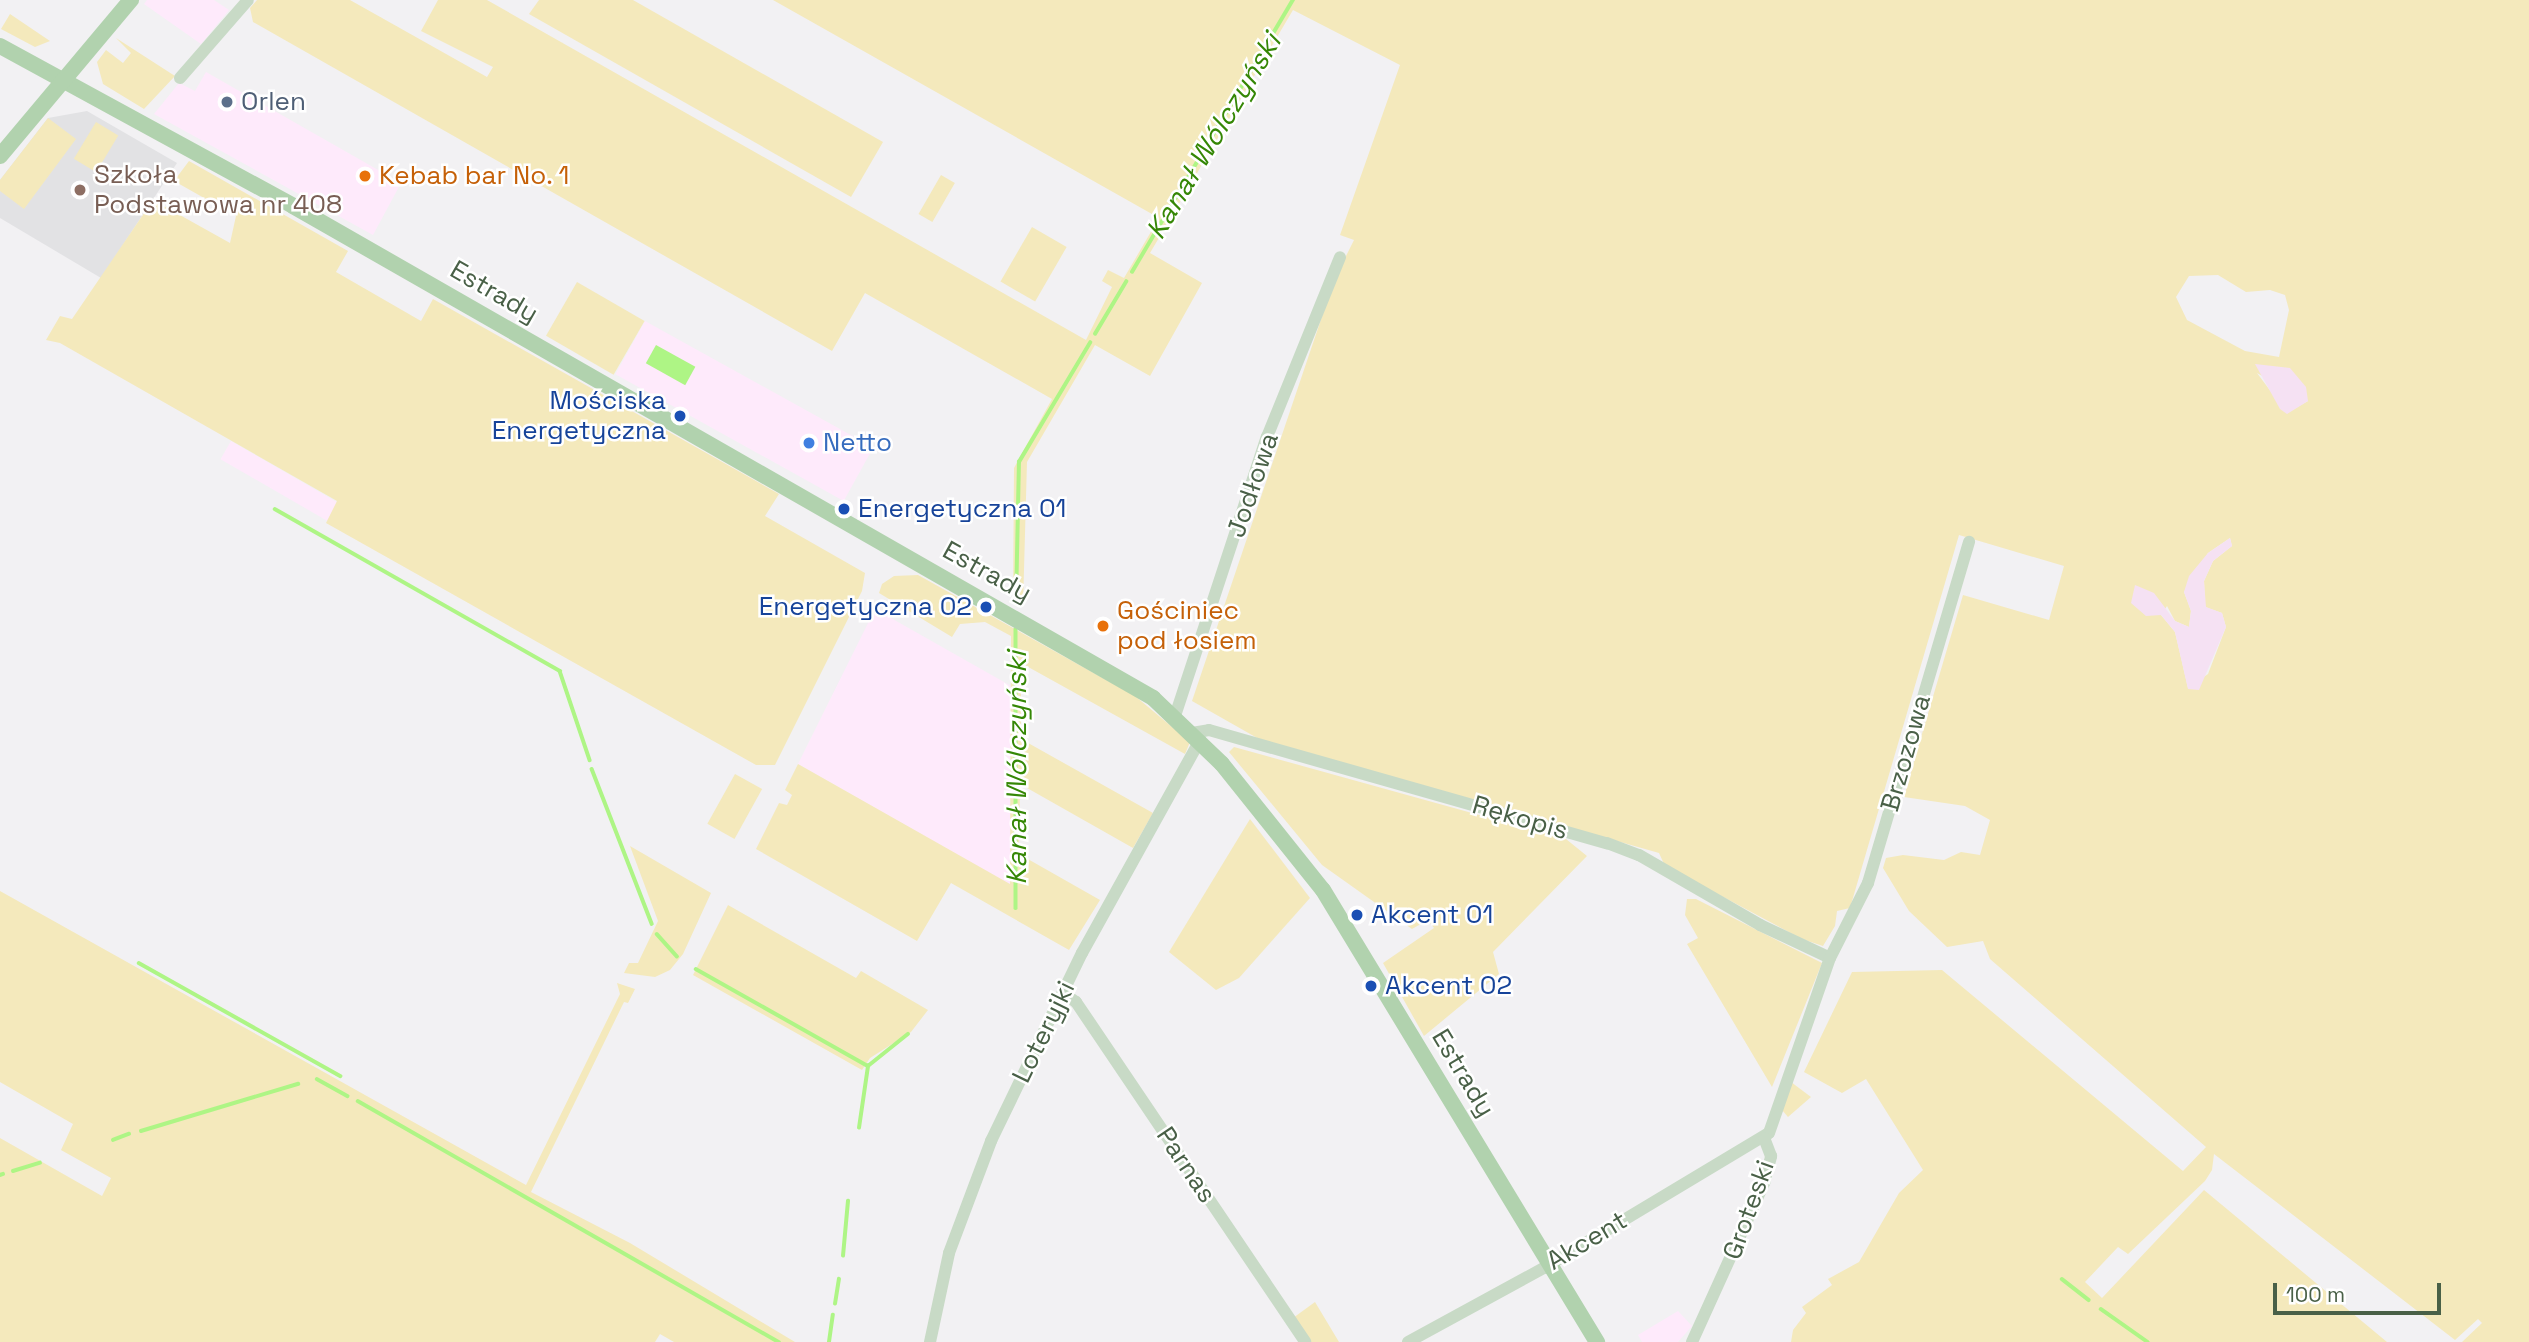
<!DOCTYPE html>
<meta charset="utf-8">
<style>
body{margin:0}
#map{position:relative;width:2529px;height:1342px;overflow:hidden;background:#f2f1f3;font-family:"Space Grotesk",sans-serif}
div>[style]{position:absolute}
.commercial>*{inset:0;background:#feeafb;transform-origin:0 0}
.education>*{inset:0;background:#e2e2e4}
.green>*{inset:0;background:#f4e9bc;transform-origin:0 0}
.sand>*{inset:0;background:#f5e1f3}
.water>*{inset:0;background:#aef585;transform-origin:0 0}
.stream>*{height:3.5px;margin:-1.75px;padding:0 1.75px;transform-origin:1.75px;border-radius:1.75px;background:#aef585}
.minor>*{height:12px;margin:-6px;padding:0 6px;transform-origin:6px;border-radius:6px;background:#c8dac6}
.major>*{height:16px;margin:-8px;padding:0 8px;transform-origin:8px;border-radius:8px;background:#b1d2ae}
.dots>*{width:19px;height:19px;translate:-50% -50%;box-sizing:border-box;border:4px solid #fff;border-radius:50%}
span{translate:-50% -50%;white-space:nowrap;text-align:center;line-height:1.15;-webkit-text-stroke:5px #fff;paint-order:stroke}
.service-label{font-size:26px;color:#4e5e75}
.left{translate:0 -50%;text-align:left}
.education-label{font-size:26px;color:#785e54}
.food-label{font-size:26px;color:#c56008}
.street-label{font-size:26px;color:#496047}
.transit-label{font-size:26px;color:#164399}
.right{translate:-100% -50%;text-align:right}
.shop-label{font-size:26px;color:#366cbe}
.water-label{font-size:28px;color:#358705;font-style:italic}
.scale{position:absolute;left:2273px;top:1283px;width:168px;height:32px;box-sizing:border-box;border:4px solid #496047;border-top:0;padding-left:9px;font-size:21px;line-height:24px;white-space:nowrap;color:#496047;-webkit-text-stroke:5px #fff;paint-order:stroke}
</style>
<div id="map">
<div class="commercial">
<i style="clip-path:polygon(147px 0,214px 0,229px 10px,201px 44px,144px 4px)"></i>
<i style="clip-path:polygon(206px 72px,401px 183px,373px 235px,154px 114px,179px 83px,195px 91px)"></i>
<i style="left:645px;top:321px;width:261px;height:61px;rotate:29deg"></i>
<i style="left:231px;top:441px;width:123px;height:21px;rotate:30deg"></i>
<i style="clip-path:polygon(875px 609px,1011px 686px,1010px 885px,798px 764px)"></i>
<i style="clip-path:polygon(1678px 1311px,1692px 1326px,1678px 1342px,1642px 1342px,1638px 1335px)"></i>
</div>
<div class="education">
<i style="clip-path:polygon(87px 111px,177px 163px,101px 278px,0 218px,0 180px,48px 118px)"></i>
</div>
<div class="green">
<i style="clip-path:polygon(evenodd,257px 0,350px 0,487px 77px,493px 67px,421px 31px,438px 0,487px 0,1086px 340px,1112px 287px,1102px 281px,1108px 270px,1124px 278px,1159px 218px,773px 0,2529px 0,2529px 1342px,2462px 1342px,2482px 1323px,2478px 1319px,2455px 1340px,2214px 1154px,2212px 1170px,2205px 1181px,2128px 1254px,2118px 1247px,2085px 1282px,2102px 1298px,2204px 1190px,2387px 1342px,1791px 1342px,1793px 1330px,1806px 1313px,1802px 1307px,1832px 1285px,1828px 1279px,1859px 1262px,1899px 1193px,1923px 1170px,1866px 1079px,1842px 1093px,1804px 1072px,1852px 972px,1942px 970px,2183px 1171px,2206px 1147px,1990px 959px,1983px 941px,1947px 947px,1909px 911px,1883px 868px,1886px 858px,1903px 855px,1944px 860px,1961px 852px,1980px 855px,1990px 820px,1965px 806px,1904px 797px,1919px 744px,1963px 595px,2049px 620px,2064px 566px,1959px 535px,1850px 908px,1837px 911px,1835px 926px,1823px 946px,1802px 939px,1665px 866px,1659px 853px,1259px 739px,1192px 701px,1335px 278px,1354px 240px,1340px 235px,1400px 65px,1293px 10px,1150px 253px,1202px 283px,1150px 376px,1095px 345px,1027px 462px,1023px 606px,1013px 600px,1014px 468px,1052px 399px,865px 293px,832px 351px,253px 22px,250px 8px,257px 0,2218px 275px,2246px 292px,2270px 290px,2285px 295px,2289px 310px,2279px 357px,2245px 351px,2187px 320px,2176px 297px,2189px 276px,2218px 275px,257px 0,2257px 373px,2308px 401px,2287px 413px,2257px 373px,257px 0,2230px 538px,2232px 546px,2213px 561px,2204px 581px,2205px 607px,2222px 613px,2226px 627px,2208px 674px,2188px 688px,2175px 632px,2161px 615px,2167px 606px,2175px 621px,2189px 627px,2191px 611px,2184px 592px,2208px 553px,2230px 538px)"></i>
<i style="clip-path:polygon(539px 0,633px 0,883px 142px,851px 197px,529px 14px)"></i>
<i style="clip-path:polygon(10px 14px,50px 41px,35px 47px,1px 29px)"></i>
<i style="clip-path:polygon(116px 38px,175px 76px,144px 109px,103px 84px,97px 62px,106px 50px,123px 63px,131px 53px)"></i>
<i style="clip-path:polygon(48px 118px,76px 139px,24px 209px,0 191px,0 180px)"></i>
<i style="left:96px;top:122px;width:26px;height:43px;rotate:31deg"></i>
<i style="clip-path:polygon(189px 161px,348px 251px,336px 272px,421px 321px,433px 299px,779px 494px,765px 516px,865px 573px,862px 591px,775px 765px,756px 765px,326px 523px,337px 501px,60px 343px,46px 340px,60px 316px,72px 319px,153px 200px,230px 243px,236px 216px,174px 181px)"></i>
<i style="left:941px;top:175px;width:16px;height:45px;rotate:30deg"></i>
<i style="left:1032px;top:227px;width:40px;height:63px;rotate:30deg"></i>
<i style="left:577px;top:282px;width:78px;height:62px;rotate:30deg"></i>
<i style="clip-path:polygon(918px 575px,1135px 696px,1190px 742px,1185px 754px,1021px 663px,1021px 739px,1153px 813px,1133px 848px,1020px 784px,1019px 854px,1100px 900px,1069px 950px,951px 883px,917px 941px,756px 849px,779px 803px,787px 805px,792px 795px,785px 790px,798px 764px,1010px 884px,1011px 636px,985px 622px,960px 624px,952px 637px,879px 593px,882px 584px,894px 576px)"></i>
<i style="clip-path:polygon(1234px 747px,1566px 839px,1587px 856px,1493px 952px,1499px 974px,1424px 1036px,1383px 963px,1434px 928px,1428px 920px,1412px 929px,1322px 865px,1229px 752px)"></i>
<i style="left:735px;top:774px;width:31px;height:57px;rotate:29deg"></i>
<i style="clip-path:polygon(1250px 819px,1310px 898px,1239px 978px,1216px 990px,1169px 952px)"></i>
<i style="clip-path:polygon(630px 846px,711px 893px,683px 954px,670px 970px,655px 977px,624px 973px,629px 963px,638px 963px,658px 921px)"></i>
<i style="clip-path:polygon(0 891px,526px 1185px,620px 994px,617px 983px,635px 989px,628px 1003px,624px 1002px,531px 1192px,630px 1243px,795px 1342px,674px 1342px,660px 1334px,655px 1342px,0 1342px,0 1138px,102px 1196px,111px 1178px,61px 1150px,73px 1124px,0 1082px)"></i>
<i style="clip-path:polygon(1687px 899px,1696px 899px,1822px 963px,1772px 1087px,1687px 944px,1698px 938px,1685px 915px)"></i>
<i style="clip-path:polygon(728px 905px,856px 978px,861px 971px,928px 1010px,911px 1032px,870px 1058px,862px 1070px,693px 975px)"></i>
<i style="clip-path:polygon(1791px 1082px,1811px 1097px,1788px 1117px,1782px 1110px)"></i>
<i style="clip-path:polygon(1315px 1302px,1339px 1342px,1310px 1342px,1293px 1318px)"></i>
</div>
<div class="sand">
<i style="clip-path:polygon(2255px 364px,2290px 368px,2306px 387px,2308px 401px,2287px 414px,2280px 409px)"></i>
<i style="clip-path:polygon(2230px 538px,2232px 546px,2213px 561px,2204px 581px,2206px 607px,2222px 613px,2226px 627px,2199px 690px,2188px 689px,2175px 632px,2161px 615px,2146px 616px,2131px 603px,2135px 585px,2154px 593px,2175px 621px,2189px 627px,2191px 611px,2184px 592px,2189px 576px,2208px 553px)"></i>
</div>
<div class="water">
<i style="left:656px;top:345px;width:45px;height:21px;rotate:29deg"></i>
</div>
<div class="stream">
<i style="left:1132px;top:272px;width:316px;rotate:-59.4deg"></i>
<i style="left:1095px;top:334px;width:61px;rotate:-59.2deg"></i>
<i style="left:275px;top:509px;width:328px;rotate:29.6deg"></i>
<i style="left:560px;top:671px;width:94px;rotate:71.4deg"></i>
<i style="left:1016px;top:603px;width:141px;rotate:-88.8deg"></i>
<i style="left:1019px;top:462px;width:139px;rotate:-59.2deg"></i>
<i style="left:1016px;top:629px;width:279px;rotate:90deg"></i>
<i style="left:592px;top:769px;width:166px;rotate:68.8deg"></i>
<i style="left:657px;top:934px;width:30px;rotate:48deg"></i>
<i style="left:139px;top:963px;width:231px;rotate:29.3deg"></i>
<i style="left:696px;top:969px;width:197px;rotate:29.4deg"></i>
<i style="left:317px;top:1079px;width:35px;rotate:29deg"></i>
<i style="left:358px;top:1101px;width:485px;rotate:29.8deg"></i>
<i style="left:859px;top:1128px;width:63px;rotate:-81.7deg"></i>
<i style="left:868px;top:1066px;width:51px;rotate:-38.7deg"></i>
<i style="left:141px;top:1131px;width:164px;rotate:-16.7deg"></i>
<i style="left:113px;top:1140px;width:17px;rotate:-21deg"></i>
<i style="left:13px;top:1171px;width:28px;rotate:-17deg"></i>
<i style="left:0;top:1175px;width:3px;rotate:-18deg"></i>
<i style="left:843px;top:1256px;width:55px;rotate:-84.8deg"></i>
<i style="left:2062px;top:1279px;width:34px;rotate:38deg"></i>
<i style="left:835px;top:1304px;width:25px;rotate:-81deg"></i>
<i style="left:2101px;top:1309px;width:57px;rotate:35.1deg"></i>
<i style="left:829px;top:1342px;width:27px;rotate:-82deg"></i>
</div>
<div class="minor">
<i style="left:180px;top:78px;width:103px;rotate:-48.9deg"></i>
<i style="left:1175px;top:716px;width:294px;rotate:-71.8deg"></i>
<i style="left:1267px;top:437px;width:194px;rotate:-67.9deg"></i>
<i style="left:1192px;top:733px;width:17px;rotate:-10deg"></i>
<i style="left:1209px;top:730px;width:414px;rotate:15.9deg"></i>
<i style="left:1607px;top:843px;width:34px;rotate:21deg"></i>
<i style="left:1639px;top:855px;width:140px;rotate:30deg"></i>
<i style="left:1760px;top:925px;width:77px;rotate:25.2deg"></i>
<i style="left:1063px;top:993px;width:16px;rotate:35deg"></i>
<i style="left:1076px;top:1002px;width:410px;rotate:56deg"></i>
<i style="left:930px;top:1342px;width:91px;rotate:-77.9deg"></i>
<i style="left:949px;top:1253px;width:120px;rotate:-69.4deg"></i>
<i style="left:991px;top:1141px;width:209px;rotate:-64.2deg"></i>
<i style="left:1082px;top:953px;width:244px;rotate:-61deg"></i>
<i style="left:1408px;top:1342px;width:155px;rotate:-28.6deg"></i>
<i style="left:1544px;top:1268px;width:262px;rotate:-31deg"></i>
<i style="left:1769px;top:1133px;width:185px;rotate:-70.8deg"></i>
<i style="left:1830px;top:958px;width:84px;rotate:-63.1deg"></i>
<i style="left:1868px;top:883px;width:356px;rotate:-73.5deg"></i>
<i style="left:1692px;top:1342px;width:175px;rotate:-65.6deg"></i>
<i style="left:1764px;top:1183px;width:28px;rotate:-75deg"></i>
<i style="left:1771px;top:1156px;width:19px;rotate:-111deg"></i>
</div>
<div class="major">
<i style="left:0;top:46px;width:334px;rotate:28.6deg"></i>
<i style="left:293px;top:206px;width:991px;rotate:29.77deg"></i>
<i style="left:1153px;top:698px;width:95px;rotate:43.7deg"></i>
<i style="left:1222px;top:764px;width:161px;rotate:51.3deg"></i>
<i style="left:1323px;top:890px;width:529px;rotate:58.78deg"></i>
<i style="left:0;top:156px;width:204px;rotate:-50deg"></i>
</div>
<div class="dots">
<i style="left:227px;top:102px;background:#5c6f8a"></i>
<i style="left:365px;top:176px;background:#e8710a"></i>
<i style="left:80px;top:190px;background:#8d6e63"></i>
<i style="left:680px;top:416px;background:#1a4fb4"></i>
<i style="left:809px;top:443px;background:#3f7fe0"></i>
<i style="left:844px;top:509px;background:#1a4fb4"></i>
<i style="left:986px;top:607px;background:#1a4fb4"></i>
<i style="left:1103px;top:626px;background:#e8710a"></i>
<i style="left:1357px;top:915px;background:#1a4fb4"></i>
<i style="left:1371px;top:986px;background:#1a4fb4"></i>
</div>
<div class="service-label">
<span class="left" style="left:241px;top:102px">Orlen</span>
</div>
<div class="education-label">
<span class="left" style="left:94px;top:190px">Szkoła<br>Podstawowa nr 408</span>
</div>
<div class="food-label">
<span class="left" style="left:379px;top:176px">Kebab bar No. 1</span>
<span class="left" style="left:1117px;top:626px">Gościniec<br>pod łosiem</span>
</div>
<div class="street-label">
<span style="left:494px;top:292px;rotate:30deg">Estrady</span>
<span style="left:1253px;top:485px;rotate:-71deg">Jodłowa</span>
<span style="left:987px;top:572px;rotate:29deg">Estrady</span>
<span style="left:1906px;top:753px;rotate:-74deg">Brzozowa</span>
<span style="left:1520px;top:818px;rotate:16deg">Rękopis</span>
<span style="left:1044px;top:1032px;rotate:-64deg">Loteryjki</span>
<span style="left:1463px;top:1073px;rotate:59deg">Estrady</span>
<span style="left:1186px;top:1165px;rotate:56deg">Parnas</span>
<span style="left:1749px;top:1210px;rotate:-70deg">Groteski</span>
<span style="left:1587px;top:1241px;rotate:-31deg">Akcent</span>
</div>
<div class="transit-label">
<span class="right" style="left:666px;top:416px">Mościska<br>Energetyczna</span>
<span class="left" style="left:858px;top:509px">Energetyczna 01</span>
<span class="right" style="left:972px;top:607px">Energetyczna 02</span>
<span class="left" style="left:1371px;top:915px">Akcent 01</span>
<span class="left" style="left:1385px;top:986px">Akcent 02</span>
</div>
<div class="shop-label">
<span class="left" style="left:823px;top:443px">Netto</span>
</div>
<div class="water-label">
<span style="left:1213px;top:136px;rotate:-59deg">Kanał Wólczyński</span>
<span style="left:1016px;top:768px;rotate:-90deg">Kanał Wólczyński</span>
</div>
<div class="scale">100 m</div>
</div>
